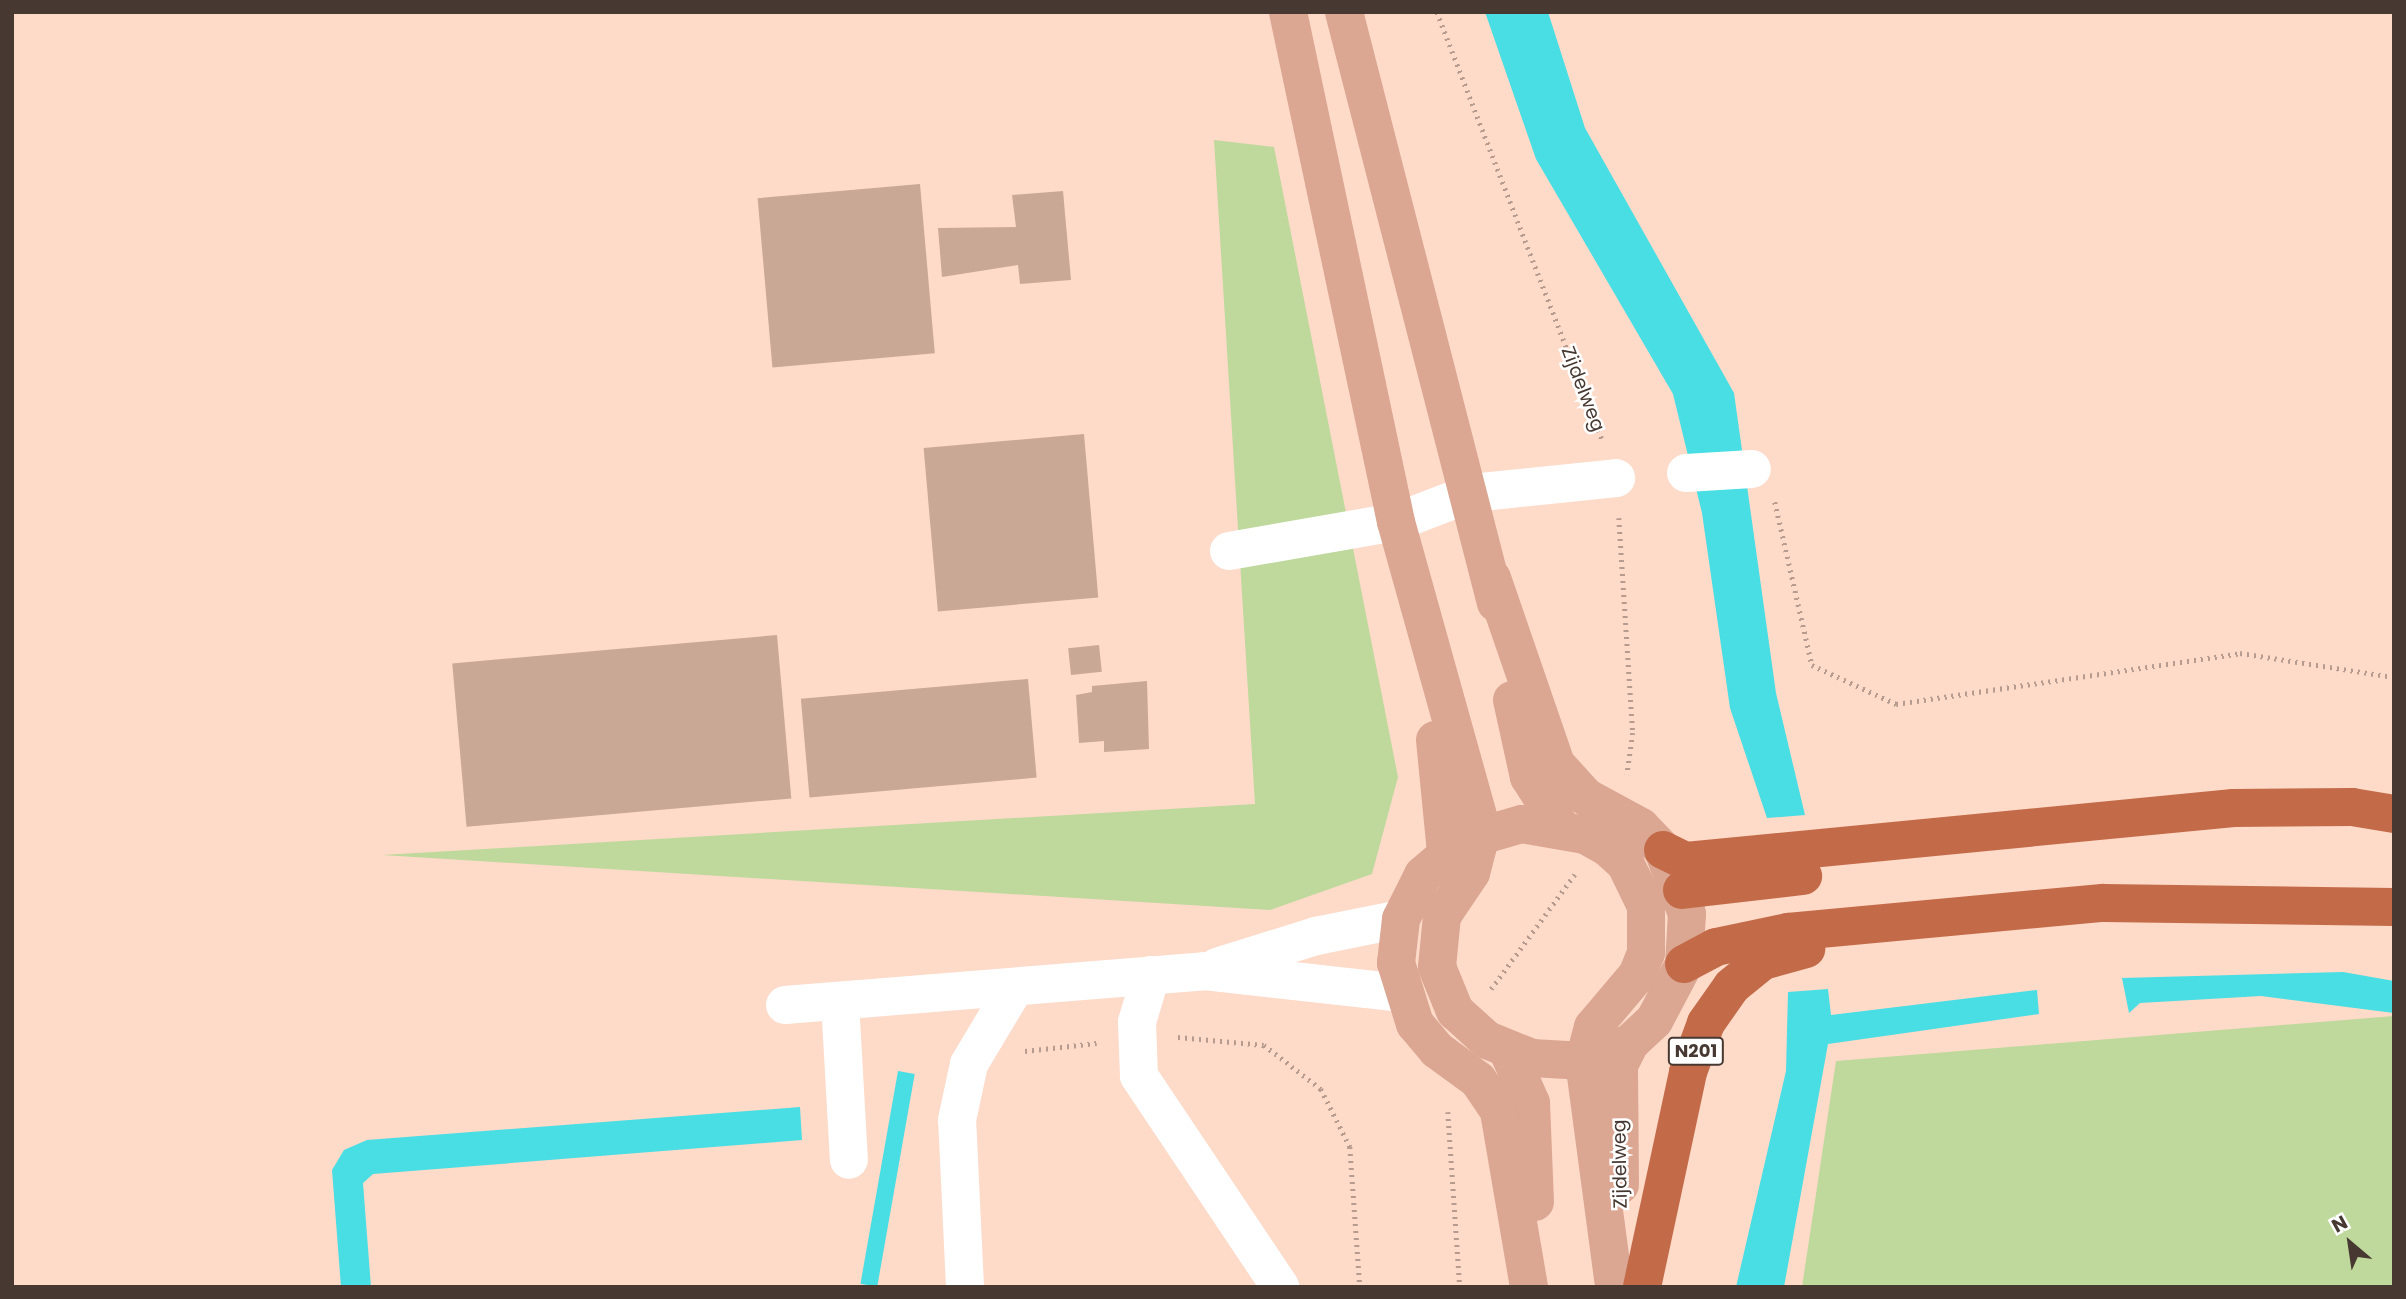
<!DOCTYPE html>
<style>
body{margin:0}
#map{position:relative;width:2406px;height:1299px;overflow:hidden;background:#fedac9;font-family:Poppins,sans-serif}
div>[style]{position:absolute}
.green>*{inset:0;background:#bed99b}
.water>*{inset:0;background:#48dee4;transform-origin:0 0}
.building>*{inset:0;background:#c9a895;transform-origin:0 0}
.path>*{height:4.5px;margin-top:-2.25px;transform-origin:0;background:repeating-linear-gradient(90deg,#b69b8e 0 2px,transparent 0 7px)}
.minor>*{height:38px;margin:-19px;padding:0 19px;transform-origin:19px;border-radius:19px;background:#fff}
.major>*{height:38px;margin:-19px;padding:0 19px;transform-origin:19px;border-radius:19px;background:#dba692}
.highway>*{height:38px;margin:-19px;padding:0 19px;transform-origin:19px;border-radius:19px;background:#c36b49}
span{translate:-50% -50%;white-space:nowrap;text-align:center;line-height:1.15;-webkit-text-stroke:5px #fff;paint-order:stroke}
.shield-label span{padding:2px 5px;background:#fff;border:2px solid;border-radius:5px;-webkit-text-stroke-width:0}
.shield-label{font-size:18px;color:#473932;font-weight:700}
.street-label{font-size:19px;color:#473932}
.frame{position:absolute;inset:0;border:14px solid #473932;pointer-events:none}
.north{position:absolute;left:2315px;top:1208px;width:70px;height:70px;-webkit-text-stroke:5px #fff;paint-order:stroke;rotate:331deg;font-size:19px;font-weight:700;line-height:28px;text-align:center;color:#473932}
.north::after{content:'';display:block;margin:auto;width:24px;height:32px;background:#473932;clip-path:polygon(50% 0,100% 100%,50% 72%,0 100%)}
</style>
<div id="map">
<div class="green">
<i style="clip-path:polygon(1214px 140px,1274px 147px,1398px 777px,1372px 874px,1270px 910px,382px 855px,1255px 804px)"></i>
<i style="clip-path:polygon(2394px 1016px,2394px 1287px,1802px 1287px,1836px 1061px)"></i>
</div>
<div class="water">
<i style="clip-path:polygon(1485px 12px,1548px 12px,1585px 128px,1734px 393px,1776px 693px,1805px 815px,1767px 818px,1730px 708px,1702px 513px,1673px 394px,1536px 159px)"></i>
<i style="clip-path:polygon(2343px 972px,2394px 981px,2394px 1013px,2261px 996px,2140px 1003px,2129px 1013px,2122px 978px)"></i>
<i style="clip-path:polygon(1828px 989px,1831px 1015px,2037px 990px,2039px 1014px,1828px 1044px,1784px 1287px,1736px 1287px,1786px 1071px,1788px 992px)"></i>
<i style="left:898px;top:1071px;width:17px;height:216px;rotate:10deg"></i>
<i style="clip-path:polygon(800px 1107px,802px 1140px,373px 1174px,363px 1183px,371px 1287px,341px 1287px,332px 1170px,344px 1150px,367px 1140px)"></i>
</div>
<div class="building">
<i style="left:920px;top:184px;width:170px;height:163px;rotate:85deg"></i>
<i style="clip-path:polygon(1063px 191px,1071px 280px,1020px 284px,1018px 265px,942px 277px,938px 228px,1016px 227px,1012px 195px)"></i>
<i style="left:1084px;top:434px;width:164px;height:161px;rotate:85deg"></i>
<i style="left:777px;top:635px;width:164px;height:326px;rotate:85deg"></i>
<i style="left:1099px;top:645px;width:27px;height:31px;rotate:84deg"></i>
<i style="left:1028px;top:679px;width:99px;height:228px;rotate:85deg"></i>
<i style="clip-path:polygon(1147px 681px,1149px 749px,1104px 752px,1104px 741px,1079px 743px,1076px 695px,1092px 692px,1092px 686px)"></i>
</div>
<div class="path">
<i style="left:1437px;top:12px;width:458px;rotate:68.9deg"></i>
<i style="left:1775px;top:502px;width:167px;rotate:77.2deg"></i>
<i style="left:1812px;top:665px;width:93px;rotate:24.9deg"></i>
<i style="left:1896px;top:704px;width:348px;rotate:-8.4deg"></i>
<i style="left:2240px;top:653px;width:156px;rotate:8.9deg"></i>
<i style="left:1619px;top:518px;width:215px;rotate:86.3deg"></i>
<i style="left:1633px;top:733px;width:42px;rotate:98.1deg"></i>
<i style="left:1491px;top:989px;width:142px;rotate:-53.9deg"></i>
<i style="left:1178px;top:1037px;width:86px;rotate:5.3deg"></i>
<i style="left:1264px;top:1045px;width:72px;rotate:37.7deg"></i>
<i style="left:1321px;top:1089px;width:65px;rotate:63.4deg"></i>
<i style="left:1350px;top:1147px;width:140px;rotate:85.9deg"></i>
<i style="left:1025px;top:1051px;width:72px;rotate:-6.3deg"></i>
<i style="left:1448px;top:1112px;width:175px;rotate:86.1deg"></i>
</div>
<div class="minor">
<i style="left:1686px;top:473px;width:66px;rotate:-3.5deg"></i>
<i style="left:1229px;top:551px;width:169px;rotate:-9.9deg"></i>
<i style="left:1396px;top:522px;width:81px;rotate:-20.9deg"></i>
<i style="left:1472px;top:493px;width:145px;rotate:-5.9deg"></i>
<i style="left:1217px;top:967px;width:104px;rotate:-17.4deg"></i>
<i style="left:1316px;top:936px;width:87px;rotate:-11.3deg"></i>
<i style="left:1151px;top:975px;width:49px;rotate:106.6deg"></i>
<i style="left:1137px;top:1022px;width:54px;rotate:87.9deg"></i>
<i style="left:1139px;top:1076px;width:254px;rotate:56.2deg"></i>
<i style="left:840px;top:1001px;width:159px;rotate:86.8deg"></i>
<i style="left:785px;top:1005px;width:421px;rotate:-4.6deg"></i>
<i style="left:1205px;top:971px;width:197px;rotate:6.4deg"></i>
<i style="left:965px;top:1287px;width:167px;rotate:-92.7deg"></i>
<i style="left:957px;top:1120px;width:57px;rotate:-77.9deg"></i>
<i style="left:969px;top:1064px;width:90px;rotate:-59.1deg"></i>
</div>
<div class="major">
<i style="left:1288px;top:12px;width:521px;rotate:78.04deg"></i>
<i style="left:1396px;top:522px;width:321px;rotate:74.4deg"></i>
<i style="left:1482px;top:831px;width:43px;rotate:104.7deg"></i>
<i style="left:1471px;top:873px;width:52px;rotate:124deg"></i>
<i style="left:1442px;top:916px;width:51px;rotate:95.6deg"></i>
<i style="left:1437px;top:967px;width:48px;rotate:67.8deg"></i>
<i style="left:1455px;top:1011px;width:43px;rotate:42.2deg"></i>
<i style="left:1487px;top:1040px;width:48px;rotate:21.8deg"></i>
<i style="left:1532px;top:1058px;width:52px;rotate:3.3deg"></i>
<i style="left:1584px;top:1061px;width:49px;rotate:-21.4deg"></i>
<i style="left:1630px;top:1043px;width:33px;rotate:-43deg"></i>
<i style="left:1654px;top:1021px;width:64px;rotate:-62.2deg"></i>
<i style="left:1684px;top:964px;width:50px;rotate:-86.6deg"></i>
<i style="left:1687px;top:914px;width:68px;rotate:-110.6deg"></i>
<i style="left:1663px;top:850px;width:32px;rotate:-134deg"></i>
<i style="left:1641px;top:827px;width:63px;rotate:-151.4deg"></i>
<i style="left:1586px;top:797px;width:45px;rotate:-132.3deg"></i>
<i style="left:1556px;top:764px;width:197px;rotate:-109deg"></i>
<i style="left:1344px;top:12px;width:610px;rotate:75.58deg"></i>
<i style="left:1512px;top:700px;width:79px;rotate:77.6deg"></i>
<i style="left:1529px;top:777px;width:62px;rotate:57.6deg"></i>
<i style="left:1435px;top:740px;width:114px;rotate:84.4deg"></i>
<i style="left:1507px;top:1049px;width:59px;rotate:66deg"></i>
<i style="left:1531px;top:1103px;width:99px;rotate:87.7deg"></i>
<i style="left:1620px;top:1185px;width:120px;rotate:-90.5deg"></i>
<i style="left:1619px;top:1065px;width:25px;rotate:-63deg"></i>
<i style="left:1529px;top:1287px;width:179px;rotate:-99.7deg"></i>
<i style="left:1499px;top:1111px;width:37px;rotate:-124deg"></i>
<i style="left:1478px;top:1080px;width:51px;rotate:-143.8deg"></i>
<i style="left:1437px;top:1050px;width:34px;rotate:-130deg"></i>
<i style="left:1415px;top:1024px;width:64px;rotate:-107.3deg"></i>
<i style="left:1396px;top:963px;width:44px;rotate:-83.5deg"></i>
<i style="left:1401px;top:919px;width:49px;rotate:-63.4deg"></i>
<i style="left:1423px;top:875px;width:52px;rotate:-40.4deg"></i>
<i style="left:1463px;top:841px;width:61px;rotate:-16.1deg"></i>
<i style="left:1522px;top:824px;width:64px;rotate:9.9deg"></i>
<i style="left:1585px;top:835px;width:25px;rotate:29deg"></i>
<i style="left:1607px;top:847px;width:24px;rotate:42deg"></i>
<i style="left:1625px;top:863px;width:48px;rotate:64deg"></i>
<i style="left:1646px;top:906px;width:47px;rotate:90deg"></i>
<i style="left:1646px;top:953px;width:24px;rotate:112deg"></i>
<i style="left:1637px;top:975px;width:68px;rotate:130.2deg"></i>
<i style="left:1593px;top:1027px;width:35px;rotate:105deg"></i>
<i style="left:1584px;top:1061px;width:228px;rotate:82.4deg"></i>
</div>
<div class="highway">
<i style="left:1663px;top:850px;width:25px;rotate:26deg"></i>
<i style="left:1686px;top:861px;width:550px;rotate:-5.53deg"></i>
<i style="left:2233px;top:808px;width:119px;rotate:-0.5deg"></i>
<i style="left:2352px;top:807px;width:43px;rotate:9.5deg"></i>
<i style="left:1682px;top:890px;width:122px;rotate:-6.6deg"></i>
<i style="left:1684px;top:964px;width:36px;rotate:-28deg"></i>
<i style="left:1716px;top:947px;width:74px;rotate:-11.8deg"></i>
<i style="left:1788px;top:932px;width:316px;rotate:-5.3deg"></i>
<i style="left:2103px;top:903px;width:291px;rotate:0.8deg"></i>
<i style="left:1642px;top:1287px;width:220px;rotate:-77.9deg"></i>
<i style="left:1688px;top:1072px;width:52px;rotate:-69.8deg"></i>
<i style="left:1706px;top:1023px;width:45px;rotate:-54.9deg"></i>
<i style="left:1732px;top:986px;width:40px;rotate:-39deg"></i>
<i style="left:1763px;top:961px;width:45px;rotate:-15.6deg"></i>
</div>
<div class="shield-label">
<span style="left:1696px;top:1051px">N201</span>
</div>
<div class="street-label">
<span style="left:1583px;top:389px;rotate:69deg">Zijdelweg</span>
<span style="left:1620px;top:1164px;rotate:-91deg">Zijdelweg</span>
</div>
<div class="frame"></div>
<div class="north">N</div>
</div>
